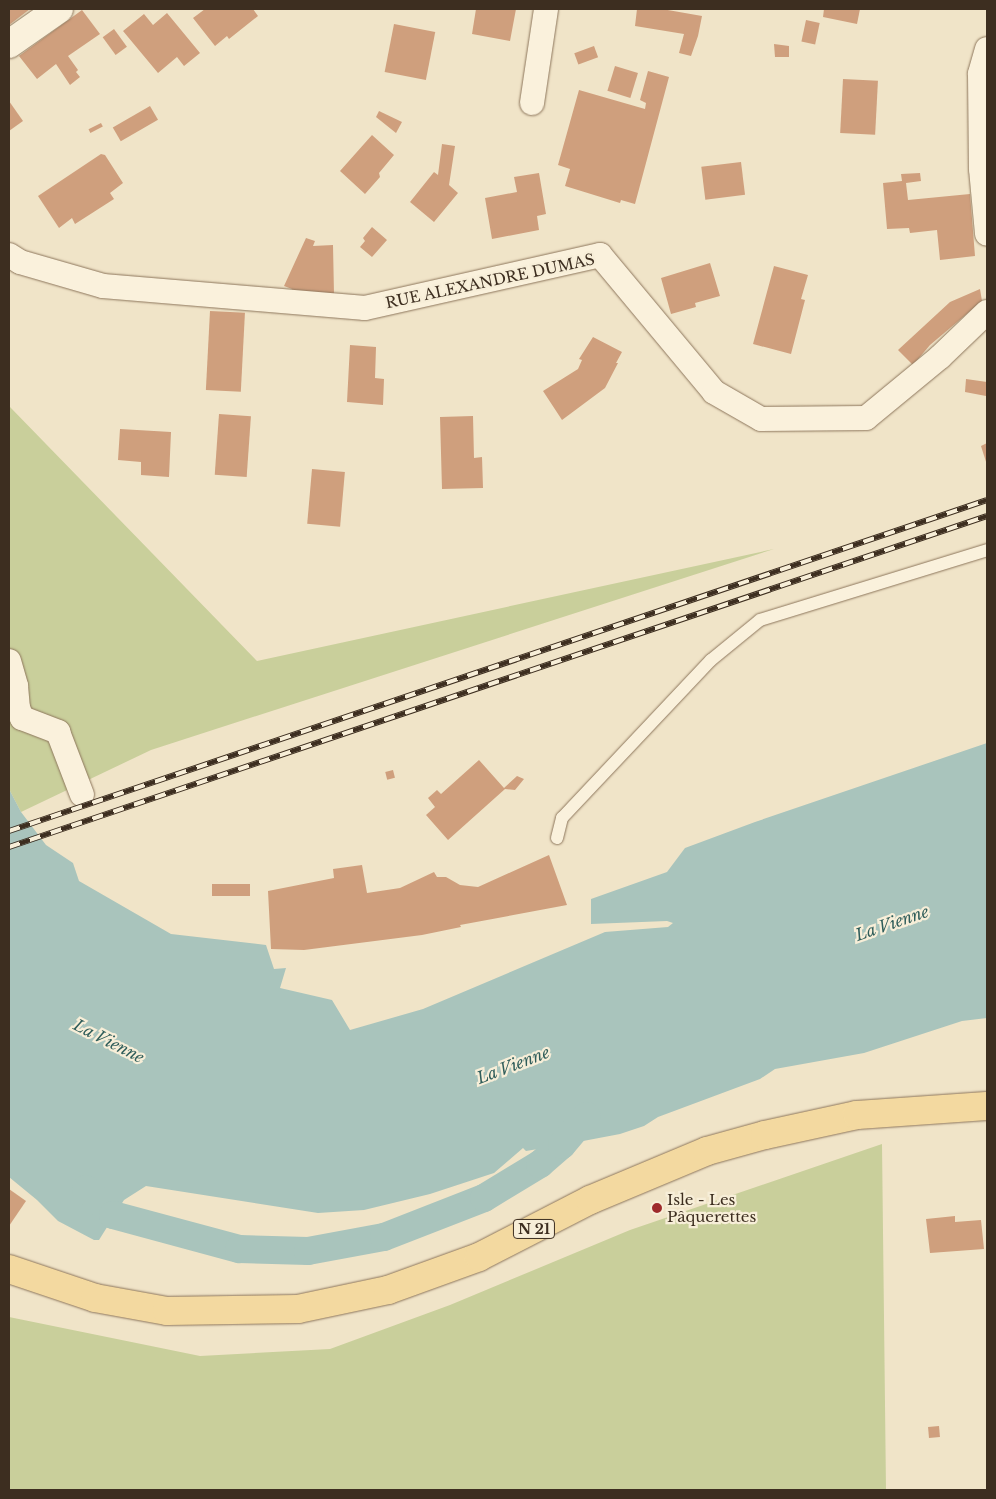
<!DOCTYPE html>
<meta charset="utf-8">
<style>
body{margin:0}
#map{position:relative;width:996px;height:1499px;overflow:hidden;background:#f0e4c8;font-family:"Libre Baskerville",serif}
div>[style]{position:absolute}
.green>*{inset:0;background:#c9cf9b}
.water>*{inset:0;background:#a9c4bc}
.canal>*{height:28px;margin:-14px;padding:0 14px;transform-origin:14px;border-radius:14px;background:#a9c4bc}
.building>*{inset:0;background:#cf9f7d;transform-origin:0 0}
.roads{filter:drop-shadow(0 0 1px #8d765c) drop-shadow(0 0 1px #8d765c)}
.lane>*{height:12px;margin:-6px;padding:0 6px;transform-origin:6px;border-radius:6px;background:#faf1dc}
.street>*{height:24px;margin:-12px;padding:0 12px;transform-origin:12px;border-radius:12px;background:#faf1dc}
.secondary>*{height:28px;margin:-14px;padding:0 14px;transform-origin:14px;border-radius:14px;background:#faf1dc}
.primary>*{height:28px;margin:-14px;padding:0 14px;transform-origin:14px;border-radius:14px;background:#f3d9a0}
.rail>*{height:5.5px;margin-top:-2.75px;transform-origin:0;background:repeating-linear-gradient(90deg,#f7eed8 0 11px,#3d2e20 0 22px);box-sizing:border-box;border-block:1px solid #3d2e20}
.dots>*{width:14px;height:14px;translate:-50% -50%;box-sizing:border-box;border:2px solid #f7eed8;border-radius:50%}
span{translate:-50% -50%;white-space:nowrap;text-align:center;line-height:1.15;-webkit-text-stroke:4.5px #f7eed8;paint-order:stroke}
.shield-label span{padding:1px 4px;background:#f7eed8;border:1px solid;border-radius:4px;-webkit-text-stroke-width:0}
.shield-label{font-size:14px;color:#3d2e20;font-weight:700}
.street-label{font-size:15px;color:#3d2e20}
.poi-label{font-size:15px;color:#3d2e20}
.left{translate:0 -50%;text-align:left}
.water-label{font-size:16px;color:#2f5d5a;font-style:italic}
.frame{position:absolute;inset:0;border:10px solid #3d2e20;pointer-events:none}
</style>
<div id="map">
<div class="green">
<i style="clip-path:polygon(10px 407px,257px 661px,774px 549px,151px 750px,21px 812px,9px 789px)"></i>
<i style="clip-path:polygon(882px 1144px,886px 1490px,9px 1490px,9px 1317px,200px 1356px,330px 1349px,450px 1305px,630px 1230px)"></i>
</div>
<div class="water">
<i style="clip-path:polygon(987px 743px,987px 1018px,962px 1021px,864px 1053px,775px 1069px,760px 1079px,658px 1117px,644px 1126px,620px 1134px,562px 1145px,526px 1151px,523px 1148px,494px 1173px,430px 1194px,364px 1210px,318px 1213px,146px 1186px,124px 1200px,99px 1240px,94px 1240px,58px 1221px,37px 1200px,9px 1177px,9px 789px,21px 812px,46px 845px,73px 863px,79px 881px,171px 934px,266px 945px,274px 969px,286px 968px,280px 988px,332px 1000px,350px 1030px,423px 1009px,605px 932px,668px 927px,673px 923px,667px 921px,591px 924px,591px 899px,667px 872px,685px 848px,755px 822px)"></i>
</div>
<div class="canal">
<i style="left:86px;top:1189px;width:37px;rotate:44deg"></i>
<i style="left:113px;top:1215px;width:131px;rotate:15.1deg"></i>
<i style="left:239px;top:1249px;width:69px;rotate:1.7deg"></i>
<i style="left:308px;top:1251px;width:77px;rotate:-10.4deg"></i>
<i style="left:384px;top:1237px;width:107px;rotate:-21.3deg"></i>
<i style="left:484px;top:1198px;width:66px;rotate:-31.3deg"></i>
<i style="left:540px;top:1164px;width:29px;rotate:-41deg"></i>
<i style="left:562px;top:1145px;width:38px;rotate:-50deg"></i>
</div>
<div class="building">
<i style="clip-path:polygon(9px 9px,30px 9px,9px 25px)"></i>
<i style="clip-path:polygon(205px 9px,253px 9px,258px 16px,229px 39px,227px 36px,215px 46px,193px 18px)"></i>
<i style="clip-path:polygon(476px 9px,516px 9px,510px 41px,472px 34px)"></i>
<i style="clip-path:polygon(637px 9px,662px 9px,702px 16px,698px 36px,691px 56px,679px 53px,684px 34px,635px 26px)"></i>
<i style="clip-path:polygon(824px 9px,860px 9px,857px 24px,823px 17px)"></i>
<i style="clip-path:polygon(82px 10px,100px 34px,68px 56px,78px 70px,76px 72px,80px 77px,70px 85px,56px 64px,37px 79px,19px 56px)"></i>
<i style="clip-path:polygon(167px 13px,200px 53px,184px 66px,177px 57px,158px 73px,123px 31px,144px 14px,153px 25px)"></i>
<i style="left:806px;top:20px;width:14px;height:22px;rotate:12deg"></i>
<i style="left:394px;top:24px;width:42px;height:49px;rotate:11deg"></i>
<i style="left:114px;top:29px;width:22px;height:14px;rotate:54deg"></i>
<i style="clip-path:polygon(774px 44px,789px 46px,789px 57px,775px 57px)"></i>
<i style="left:594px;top:46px;width:12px;height:21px;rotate:70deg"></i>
<i style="left:615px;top:66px;width:24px;height:26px;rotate:17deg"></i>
<i style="clip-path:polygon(648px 71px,669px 77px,635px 204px,621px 200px,620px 203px,565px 186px,570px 169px,558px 165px,579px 90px,645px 109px,646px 103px,640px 100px)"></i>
<i style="left:843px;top:79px;width:35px;height:54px;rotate:3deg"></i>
<i style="clip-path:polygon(9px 101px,23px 121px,9px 131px)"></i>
<i style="left:150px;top:106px;width:16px;height:43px;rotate:60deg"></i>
<i style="clip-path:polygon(379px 111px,402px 122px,396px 133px,376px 117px)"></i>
<i style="left:101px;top:123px;width:4px;height:14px;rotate:63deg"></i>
<i style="clip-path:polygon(372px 135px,394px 155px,379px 173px,380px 177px,365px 194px,340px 171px)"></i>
<i style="clip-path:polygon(442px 144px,455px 146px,449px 185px,458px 193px,434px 222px,410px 202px,434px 172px,438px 175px)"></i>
<i style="clip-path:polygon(101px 154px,105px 155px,123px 183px,110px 193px,114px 199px,75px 224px,72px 218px,59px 228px,38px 196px)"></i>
<i style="left:741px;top:162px;width:33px;height:40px;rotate:83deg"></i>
<i style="clip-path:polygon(539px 173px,546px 214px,537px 216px,539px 230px,492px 239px,485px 198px,517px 192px,514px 177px)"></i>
<i style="clip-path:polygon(920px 173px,921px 181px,906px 183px,908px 200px,970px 194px,975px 256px,940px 260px,937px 230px,910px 233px,909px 228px,887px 229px,883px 183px,902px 181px,901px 174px)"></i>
<i style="clip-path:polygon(372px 227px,387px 240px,372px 257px,360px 247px,365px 241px,363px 238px)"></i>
<i style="clip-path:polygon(306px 238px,315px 241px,313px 246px,333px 245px,334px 294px,289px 296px,292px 289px,284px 286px)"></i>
<i style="clip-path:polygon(710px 263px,720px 296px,695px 303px,696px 307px,671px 314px,661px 278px)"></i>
<i style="clip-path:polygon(774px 266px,808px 275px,801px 299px,805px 300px,791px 354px,753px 344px)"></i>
<i style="clip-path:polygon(980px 289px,982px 301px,930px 345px,913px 365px,898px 350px,950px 302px)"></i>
<i style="left:210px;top:311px;width:35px;height:79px;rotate:3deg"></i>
<i style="clip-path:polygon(593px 337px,622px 352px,616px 363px,618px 363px,605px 388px,562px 420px,543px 391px,578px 369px,582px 360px,579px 359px)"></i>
<i style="clip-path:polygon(350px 345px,376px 347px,375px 378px,384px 379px,383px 405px,347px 402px)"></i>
<i style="clip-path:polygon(966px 379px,987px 382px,986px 396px,965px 392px)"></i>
<i style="left:219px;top:414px;width:32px;height:61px;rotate:4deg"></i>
<i style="clip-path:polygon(473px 416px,474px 458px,482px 457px,483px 488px,442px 489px,440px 417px)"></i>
<i style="clip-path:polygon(120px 429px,171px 432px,169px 477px,141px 475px,141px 462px,118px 460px)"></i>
<i style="clip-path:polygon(987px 443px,987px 465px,981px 446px)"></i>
<i style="left:312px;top:469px;width:33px;height:55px;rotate:5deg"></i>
<i style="clip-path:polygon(479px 760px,504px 788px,517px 776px,524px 779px,515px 790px,505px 789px,448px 840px,426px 815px,435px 807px,428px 798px,437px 790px,441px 794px)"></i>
<i style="left:393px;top:770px;width:8px;height:8px;rotate:76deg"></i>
<i style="clip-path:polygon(549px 855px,567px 905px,460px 925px,461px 927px,422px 935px,304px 950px,271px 949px,268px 891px,334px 878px,333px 869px,362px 865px,367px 893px,400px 888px,434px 872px,437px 877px,446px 877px,460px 885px,478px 887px)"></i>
<i style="left:212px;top:884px;width:38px;height:12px"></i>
<i style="clip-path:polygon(9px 1189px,26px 1201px,9px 1226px)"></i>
<i style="clip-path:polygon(955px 1216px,955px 1222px,981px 1220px,984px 1249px,930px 1253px,926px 1219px)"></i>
<i style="left:939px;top:1426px;width:11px;height:11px;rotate:85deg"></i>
</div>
<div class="roads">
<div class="lane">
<i style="left:557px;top:838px;width:21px;rotate:-76deg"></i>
<i style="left:562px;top:818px;width:217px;rotate:-46.7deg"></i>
<i style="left:711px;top:660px;width:63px;rotate:-39.2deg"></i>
<i style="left:760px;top:620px;width:238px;rotate:-17.1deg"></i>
</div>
<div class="street">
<i style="left:987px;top:49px;width:26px;rotate:106deg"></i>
<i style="left:980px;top:74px;width:95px;rotate:89.4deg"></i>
<i style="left:981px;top:169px;width:65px;rotate:84.7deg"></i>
<i style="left:532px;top:103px;width:95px;rotate:-81.5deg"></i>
<i style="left:9px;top:255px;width:13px;rotate:32deg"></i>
<i style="left:20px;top:262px;width:86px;rotate:16.1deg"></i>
<i style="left:103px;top:286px;width:263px;rotate:4.8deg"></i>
<i style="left:365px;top:308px;width:241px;rotate:-12.7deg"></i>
<i style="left:600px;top:255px;width:178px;rotate:50.2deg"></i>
<i style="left:714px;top:392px;width:54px;rotate:29.9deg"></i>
<i style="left:761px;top:419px;width:105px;rotate:-0.5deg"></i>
<i style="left:866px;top:418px;width:96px;rotate:-39.5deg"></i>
<i style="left:940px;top:357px;width:65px;rotate:-43.8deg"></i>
<i style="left:9px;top:661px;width:26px;rotate:74deg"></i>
<i style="left:16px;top:686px;width:22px;rotate:85deg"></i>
<i style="left:18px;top:708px;width:11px;rotate:68deg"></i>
<i style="left:22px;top:718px;width:39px;rotate:21deg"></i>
<i style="left:58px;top:732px;width:67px;rotate:69.1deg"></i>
</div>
<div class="secondary">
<i style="left:9px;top:44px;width:61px;rotate:-35deg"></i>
</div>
<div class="primary">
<i style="left:9px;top:1269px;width:91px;rotate:18.6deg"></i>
<i style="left:95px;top:1298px;width:73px;rotate:10.2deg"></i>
<i style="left:167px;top:1311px;width:131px;rotate:-0.9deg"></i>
<i style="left:298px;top:1309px;width:92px;rotate:-11.9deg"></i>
<i style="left:388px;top:1290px;width:97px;rotate:-19.9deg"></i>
<i style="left:479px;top:1257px;width:125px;rotate:-27.2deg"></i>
<i style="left:590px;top:1200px;width:127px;rotate:-22.7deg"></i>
<i style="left:707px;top:1151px;width:60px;rotate:-15.4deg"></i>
<i style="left:765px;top:1135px;width:94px;rotate:-12.3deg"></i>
<i style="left:857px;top:1115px;width:130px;rotate:-4deg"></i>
</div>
</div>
<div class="rail">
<i style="left:9px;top:831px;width:1032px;rotate:-18.7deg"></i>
<i style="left:9px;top:847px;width:1032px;rotate:-18.7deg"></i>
</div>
<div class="dots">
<i style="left:657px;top:1208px;background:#9e2a2b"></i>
</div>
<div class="shield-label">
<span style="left:534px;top:1229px">N 21</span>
</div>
<div class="street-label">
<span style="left:490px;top:281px;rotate:-12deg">RUE ALEXANDRE DUMAS</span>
</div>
<div class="poi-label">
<span class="left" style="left:667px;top:1208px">Isle - Les<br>Pâquerettes</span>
</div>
<div class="water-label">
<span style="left:892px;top:923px;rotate:-19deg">La Vienne</span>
<span style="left:109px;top:1041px;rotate:27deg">La Vienne</span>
<span style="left:513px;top:1065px;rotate:-21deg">La Vienne</span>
</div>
<div class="frame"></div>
</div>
